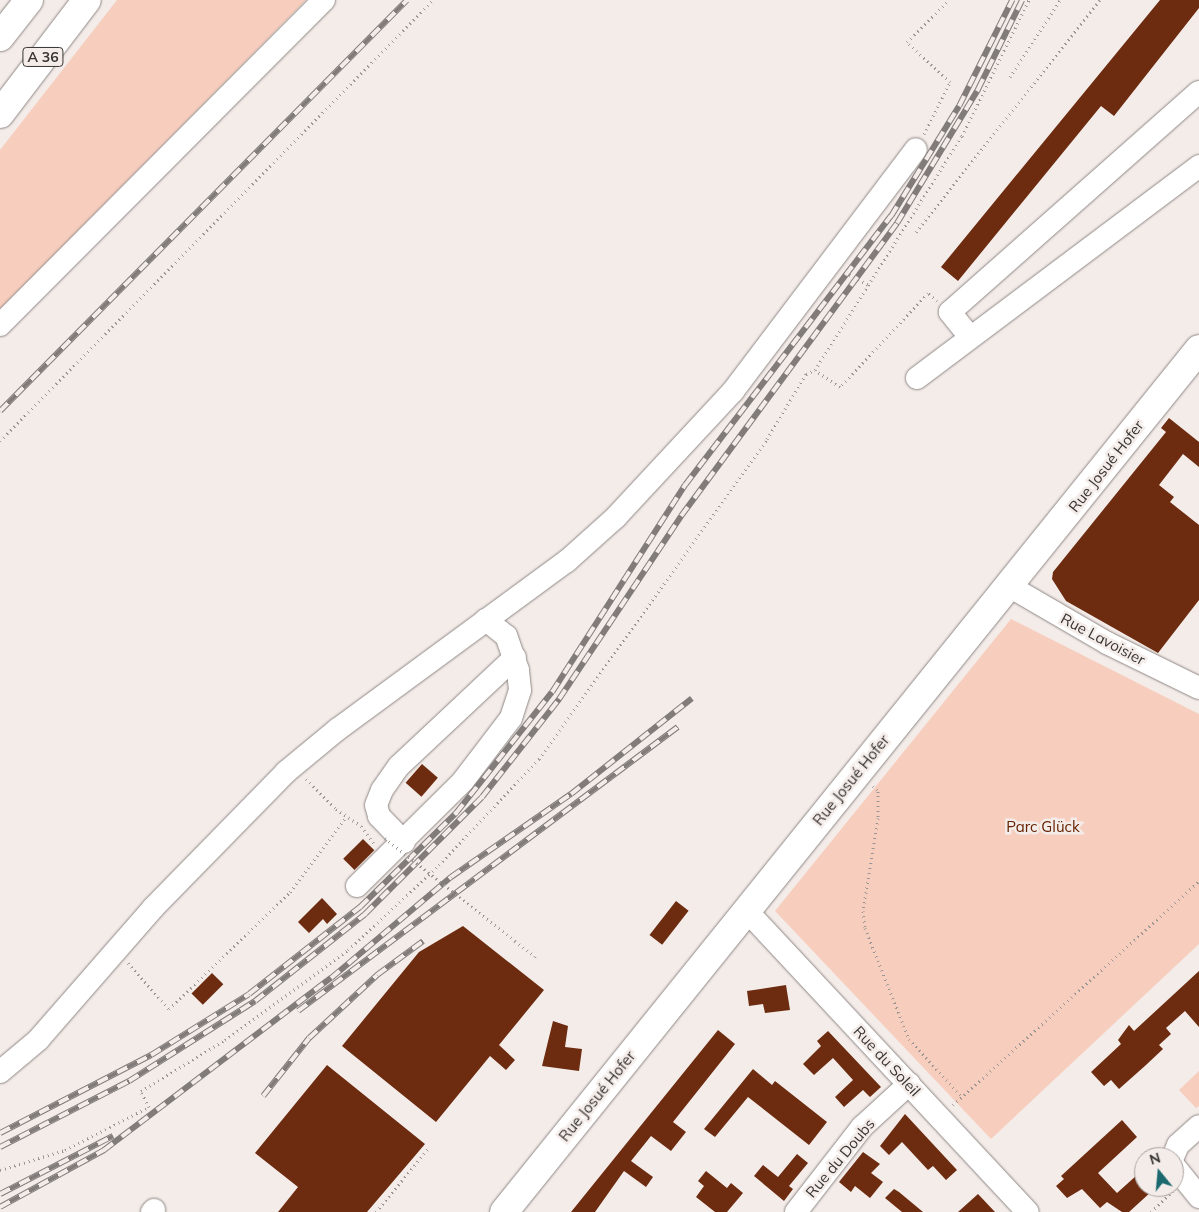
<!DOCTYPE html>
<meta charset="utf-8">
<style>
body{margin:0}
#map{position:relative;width:1199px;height:1212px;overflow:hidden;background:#f4ece9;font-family:Mulish,sans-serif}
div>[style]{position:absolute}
.green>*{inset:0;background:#f7cdbd}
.building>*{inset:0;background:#6d2c10;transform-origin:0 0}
.path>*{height:3px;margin-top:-1.5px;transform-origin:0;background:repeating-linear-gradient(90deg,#9b9593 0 1px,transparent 0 5px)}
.roads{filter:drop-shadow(0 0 1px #8e8784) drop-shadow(0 0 1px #8e8784)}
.minor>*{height:22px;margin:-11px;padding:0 11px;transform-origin:11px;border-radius:11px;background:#fff}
.major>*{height:28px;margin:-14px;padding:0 14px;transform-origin:14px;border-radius:14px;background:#fff}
.highway>*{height:28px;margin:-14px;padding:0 14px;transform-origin:14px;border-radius:14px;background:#fff}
.rail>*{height:5.5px;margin-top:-2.75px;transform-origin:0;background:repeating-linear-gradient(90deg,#f4ece9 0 11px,#817c7a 0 22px);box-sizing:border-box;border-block:1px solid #817c7a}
.path-bridge>*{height:3px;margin-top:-1.5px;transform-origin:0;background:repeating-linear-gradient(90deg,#9b9593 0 1px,transparent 0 5px)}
span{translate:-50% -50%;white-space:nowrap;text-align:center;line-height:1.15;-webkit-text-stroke:5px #f4ece9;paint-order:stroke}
.shield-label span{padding:1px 4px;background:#f4ece9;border:1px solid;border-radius:4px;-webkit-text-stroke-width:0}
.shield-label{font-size:14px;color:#373432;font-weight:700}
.street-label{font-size:15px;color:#373432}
.park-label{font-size:15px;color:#652202}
.north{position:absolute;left:1134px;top:1147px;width:50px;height:50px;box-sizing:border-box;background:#f4ece9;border:1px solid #a8a2a0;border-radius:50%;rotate:343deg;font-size:14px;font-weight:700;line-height:20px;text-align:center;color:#373432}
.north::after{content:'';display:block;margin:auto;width:18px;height:22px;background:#1b686e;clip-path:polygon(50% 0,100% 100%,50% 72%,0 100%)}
</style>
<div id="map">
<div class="green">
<i style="clip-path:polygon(117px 0,306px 0,0 309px,0 150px)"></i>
<i style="clip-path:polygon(1011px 619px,1199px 714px,1199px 944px,991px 1139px,775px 911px)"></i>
<i style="clip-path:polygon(1199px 1071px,1199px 1106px,1196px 1108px,1179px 1090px)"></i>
</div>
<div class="building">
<i style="clip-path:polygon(1160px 0,1199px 0,1199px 8px,1114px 116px,1101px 106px,958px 281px,941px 267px)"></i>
<i style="clip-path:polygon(1169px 418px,1199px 442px,1199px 467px,1183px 454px,1159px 485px,1174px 497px,1170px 502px,1199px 525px,1199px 600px,1158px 653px,1066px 601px,1052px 579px,1053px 572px,1166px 432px,1161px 428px)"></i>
<i style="left:422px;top:764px;width:21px;height:25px;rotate:41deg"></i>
<i style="left:363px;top:839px;width:16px;height:28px;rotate:45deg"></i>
<i style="clip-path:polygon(322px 898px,337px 914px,327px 924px,323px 919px,309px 933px,298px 922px)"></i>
<i style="left:676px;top:901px;width:16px;height:43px;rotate:38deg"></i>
<i style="clip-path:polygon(463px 926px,544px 990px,499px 1045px,515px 1060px,506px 1070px,490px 1056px,436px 1122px,342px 1046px,419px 952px)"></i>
<i style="clip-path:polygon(1199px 971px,1199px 1027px,1185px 1011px,1166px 1028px,1171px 1034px,1159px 1045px,1163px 1049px,1146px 1065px,1119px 1089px,1111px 1080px,1104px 1086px,1091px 1072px,1121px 1044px,1118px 1040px,1129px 1025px,1134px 1031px)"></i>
<i style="left:212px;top:973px;width:16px;height:29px;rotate:45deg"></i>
<i style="clip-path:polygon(786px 985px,790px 1010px,765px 1013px,763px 1004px,749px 1006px,747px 991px)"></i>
<i style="clip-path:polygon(553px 1021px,568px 1026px,565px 1047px,582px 1049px,579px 1071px,542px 1066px)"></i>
<i style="clip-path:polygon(718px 1030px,735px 1044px,673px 1122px,686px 1132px,671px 1151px,651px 1136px,631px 1161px,653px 1177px,646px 1187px,624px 1171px,595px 1212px,571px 1212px)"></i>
<i style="clip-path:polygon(828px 1031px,881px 1087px,870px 1097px,863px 1090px,844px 1107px,835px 1097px,853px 1080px,833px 1058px,814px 1075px,803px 1064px,821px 1046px,817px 1041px)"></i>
<i style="clip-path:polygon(327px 1065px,425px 1144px,367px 1212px,278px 1212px,298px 1187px,255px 1153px)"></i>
<i style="clip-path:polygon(753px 1069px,772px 1085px,775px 1081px,827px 1122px,809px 1145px,748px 1097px,715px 1137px,704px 1129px)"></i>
<i style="clip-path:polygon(905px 1114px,957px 1170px,946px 1180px,933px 1166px,928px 1170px,902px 1142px,889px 1155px,880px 1146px)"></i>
<i style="clip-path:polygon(1122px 1120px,1137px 1137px,1098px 1173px,1117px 1193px,1137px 1175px,1144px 1187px,1152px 1191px,1129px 1212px,1122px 1212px,1107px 1202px,1100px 1208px,1082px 1189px,1067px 1198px,1056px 1186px,1064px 1179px,1061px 1176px)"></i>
<i style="clip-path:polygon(863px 1152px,880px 1164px,871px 1173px,883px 1182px,870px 1198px,855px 1186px,851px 1192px,839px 1182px)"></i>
<i style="clip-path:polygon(797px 1154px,808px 1163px,789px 1186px,793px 1189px,784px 1201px,754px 1176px,763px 1165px,778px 1177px)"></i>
<i style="clip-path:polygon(706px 1171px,727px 1188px,731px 1183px,743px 1193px,727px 1212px,715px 1212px,696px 1197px,704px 1186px,698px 1181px)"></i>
<i style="clip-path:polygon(894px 1189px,899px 1192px,923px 1212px,902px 1212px,885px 1198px)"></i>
<i style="clip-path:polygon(978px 1194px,995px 1212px,958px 1212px)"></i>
</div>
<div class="path">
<i style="left:1010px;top:77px;width:92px;rotate:-57deg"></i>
<i style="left:924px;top:134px;width:58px;rotate:-63.4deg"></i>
<i style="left:950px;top:82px;width:59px;rotate:-137.1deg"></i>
<i style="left:907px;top:42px;width:59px;rotate:-45deg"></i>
<i style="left:916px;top:232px;width:296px;rotate:-51.6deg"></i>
<i style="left:845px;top:272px;width:26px;rotate:29deg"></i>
<i style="left:937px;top:301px;width:12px;rotate:-138deg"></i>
<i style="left:928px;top:293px;width:129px;rotate:133.1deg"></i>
<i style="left:840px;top:387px;width:30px;rotate:-146deg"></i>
<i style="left:815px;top:370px;width:276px;rotate:-57.9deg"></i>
<i style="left:962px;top:136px;width:152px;rotate:-63.8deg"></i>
<i style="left:0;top:441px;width:618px;rotate:-45.52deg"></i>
<i style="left:306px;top:779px;width:42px;rotate:45deg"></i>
<i style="left:336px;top:809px;width:30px;rotate:34deg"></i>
<i style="left:361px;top:826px;width:24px;rotate:54deg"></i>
<i style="left:873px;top:786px;width:7px;rotate:45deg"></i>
<i style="left:878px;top:791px;width:27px;rotate:90deg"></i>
<i style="left:878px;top:818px;width:94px;rotate:99.2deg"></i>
<i style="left:863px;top:911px;width:17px;rotate:83deg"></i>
<i style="left:865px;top:928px;width:119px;rotate:68.4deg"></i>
<i style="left:909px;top:1039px;width:79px;rotate:47.6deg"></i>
<i style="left:515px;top:941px;width:25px;rotate:37deg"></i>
<i style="left:535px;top:956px;width:4px;rotate:104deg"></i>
<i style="left:128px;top:963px;width:62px;rotate:48.3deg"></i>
<i style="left:169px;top:1009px;width:168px;rotate:-44deg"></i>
<i style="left:290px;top:892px;width:94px;rotate:-53.3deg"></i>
<i style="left:953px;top:1105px;width:333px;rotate:-42.3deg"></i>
<i style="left:0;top:1170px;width:68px;rotate:-17.1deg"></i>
<i style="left:65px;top:1150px;width:94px;rotate:-27.1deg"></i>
<i style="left:149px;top:1107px;width:18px;rotate:-117deg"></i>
<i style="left:141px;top:1091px;width:98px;rotate:-31.3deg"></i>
<i style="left:225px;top:1040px;width:152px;rotate:-36.2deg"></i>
<i style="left:348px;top:950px;width:125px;rotate:-43deg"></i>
<i style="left:439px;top:865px;width:146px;rotate:-46.7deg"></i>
<i style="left:539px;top:759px;width:393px;rotate:-54.5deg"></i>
<i style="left:767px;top:439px;width:76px;rotate:-59deg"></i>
<i style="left:806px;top:374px;width:10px;rotate:-24deg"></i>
<i style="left:376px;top:1212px;width:82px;rotate:-50.5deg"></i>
<i style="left:1151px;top:1212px;width:30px;rotate:-44deg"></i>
</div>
<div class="roads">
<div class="minor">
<i style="left:0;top:325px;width:459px;rotate:-45.1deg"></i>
<i style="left:970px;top:337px;width:32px;rotate:-129deg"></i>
<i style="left:950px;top:312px;width:332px;rotate:-41.5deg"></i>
<i style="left:917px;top:378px;width:353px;rotate:-36.9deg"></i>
<i style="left:1009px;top:586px;width:113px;rotate:30.2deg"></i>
<i style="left:1107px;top:643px;width:102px;rotate:26.1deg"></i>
<i style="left:404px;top:842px;width:36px;rotate:-134deg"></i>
<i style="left:379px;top:816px;width:11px;rotate:-105deg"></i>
<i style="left:376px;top:805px;width:16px;rotate:-68deg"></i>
<i style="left:382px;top:790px;width:29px;rotate:-55deg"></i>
<i style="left:399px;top:766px;width:159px;rotate:-43.2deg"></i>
<i style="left:357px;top:886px;width:149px;rotate:-44.7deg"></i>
<i style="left:463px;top:781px;width:79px;rotate:-52.7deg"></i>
<i style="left:511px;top:718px;width:29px;rotate:-72deg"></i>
<i style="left:520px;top:690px;width:20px;rotate:-96deg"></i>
<i style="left:518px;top:670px;width:36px;rotate:-109deg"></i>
<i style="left:506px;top:636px;width:26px;rotate:-141deg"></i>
<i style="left:746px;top:910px;width:413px;rotate:47deg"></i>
<i style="left:0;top:1072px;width:50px;rotate:-40.1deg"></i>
<i style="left:38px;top:1040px;width:175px;rotate:-48.9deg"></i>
<i style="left:153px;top:908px;width:190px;rotate:-45.6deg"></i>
<i style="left:286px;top:772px;width:67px;rotate:-39.6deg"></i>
<i style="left:338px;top:729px;width:284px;rotate:-36.3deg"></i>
<i style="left:567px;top:561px;width:66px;rotate:-41.9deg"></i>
<i style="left:616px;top:517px;width:172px;rotate:-47.1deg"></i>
<i style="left:733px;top:391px;width:303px;rotate:-52.9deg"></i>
<i style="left:1173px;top:1157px;width:13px;rotate:-67deg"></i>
<i style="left:1178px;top:1145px;width:28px;rotate:-42deg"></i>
<i style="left:1174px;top:1166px;width:40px;rotate:51deg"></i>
<i style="left:152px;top:1212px;width:3px;rotate:-45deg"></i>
<i style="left:796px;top:1212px;width:108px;rotate:-52.2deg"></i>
<i style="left:862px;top:1127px;width:64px;rotate:-42.5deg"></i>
</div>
<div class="major">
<i style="left:504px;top:1212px;width:1108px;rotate:-51.15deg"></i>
</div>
<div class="highway">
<i style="left:0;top:37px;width:47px;rotate:-51.9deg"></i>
<i style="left:0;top:114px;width:143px;rotate:-52.7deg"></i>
</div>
</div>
<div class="rail">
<i style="left:0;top:411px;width:578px;rotate:-45.28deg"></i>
<i style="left:298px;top:1011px;width:474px;rotate:-36.8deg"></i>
<i style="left:263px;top:1096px;width:74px;rotate:-51.6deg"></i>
<i style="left:309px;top:1038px;width:93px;rotate:-42.8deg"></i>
<i style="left:377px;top:975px;width:57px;rotate:-36.5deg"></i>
<i style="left:0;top:1133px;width:170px;rotate:-27.3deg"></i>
<i style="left:151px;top:1055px;width:115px;rotate:-31.9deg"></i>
<i style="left:249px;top:994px;width:141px;rotate:-38.1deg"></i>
<i style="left:360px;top:907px;width:134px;rotate:-44.4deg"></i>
<i style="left:456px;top:813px;width:154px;rotate:-51.6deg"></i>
<i style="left:552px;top:692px;width:246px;rotate:-57.3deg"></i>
<i style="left:685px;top:485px;width:339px;rotate:-52.6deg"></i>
<i style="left:891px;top:216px;width:129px;rotate:-58.3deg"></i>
<i style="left:959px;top:106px;width:119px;rotate:-63.4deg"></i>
<i style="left:0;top:1147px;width:145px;rotate:-27.1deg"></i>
<i style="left:129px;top:1081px;width:149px;rotate:-32.4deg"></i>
<i style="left:255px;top:1001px;width:140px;rotate:-38.3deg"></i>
<i style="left:365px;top:914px;width:165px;rotate:-45deg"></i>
<i style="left:482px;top:797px;width:125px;rotate:-51.8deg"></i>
<i style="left:559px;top:699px;width:220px;rotate:-56.3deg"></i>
<i style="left:681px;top:516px;width:364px;rotate:-53.6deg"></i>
<i style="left:897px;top:223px;width:157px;rotate:-58.8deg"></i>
<i style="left:978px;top:89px;width:99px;rotate:-63.7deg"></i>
<i style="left:0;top:1194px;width:127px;rotate:-27.2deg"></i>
<i style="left:0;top:1207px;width:119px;rotate:-28.7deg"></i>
<i style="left:104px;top:1150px;width:285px;rotate:-37.2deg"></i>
<i style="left:331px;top:978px;width:157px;rotate:-40.1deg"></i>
<i style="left:451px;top:877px;width:146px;rotate:-34.7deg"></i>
<i style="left:571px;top:794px;width:154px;rotate:-38.4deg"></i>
</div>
<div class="path-bridge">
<i style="left:385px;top:838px;width:166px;rotate:38.4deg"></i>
</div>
<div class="shield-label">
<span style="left:43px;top:57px">A 36</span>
</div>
<div class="street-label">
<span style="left:1106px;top:466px;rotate:-52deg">Rue Josué Hofer</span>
<span style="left:1103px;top:639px;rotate:28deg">Rue Lavoisier</span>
<span style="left:851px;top:780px;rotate:-51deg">Rue Josué Hofer</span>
<span style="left:887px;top:1061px;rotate:47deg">Rue du Soleil</span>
<span style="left:597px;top:1096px;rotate:-51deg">Rue Josué Hofer</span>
<span style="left:840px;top:1158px;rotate:-50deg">Rue du Doubs</span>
</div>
<div class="park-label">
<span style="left:1043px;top:827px">Parc Glück</span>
</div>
<div class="north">N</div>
</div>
